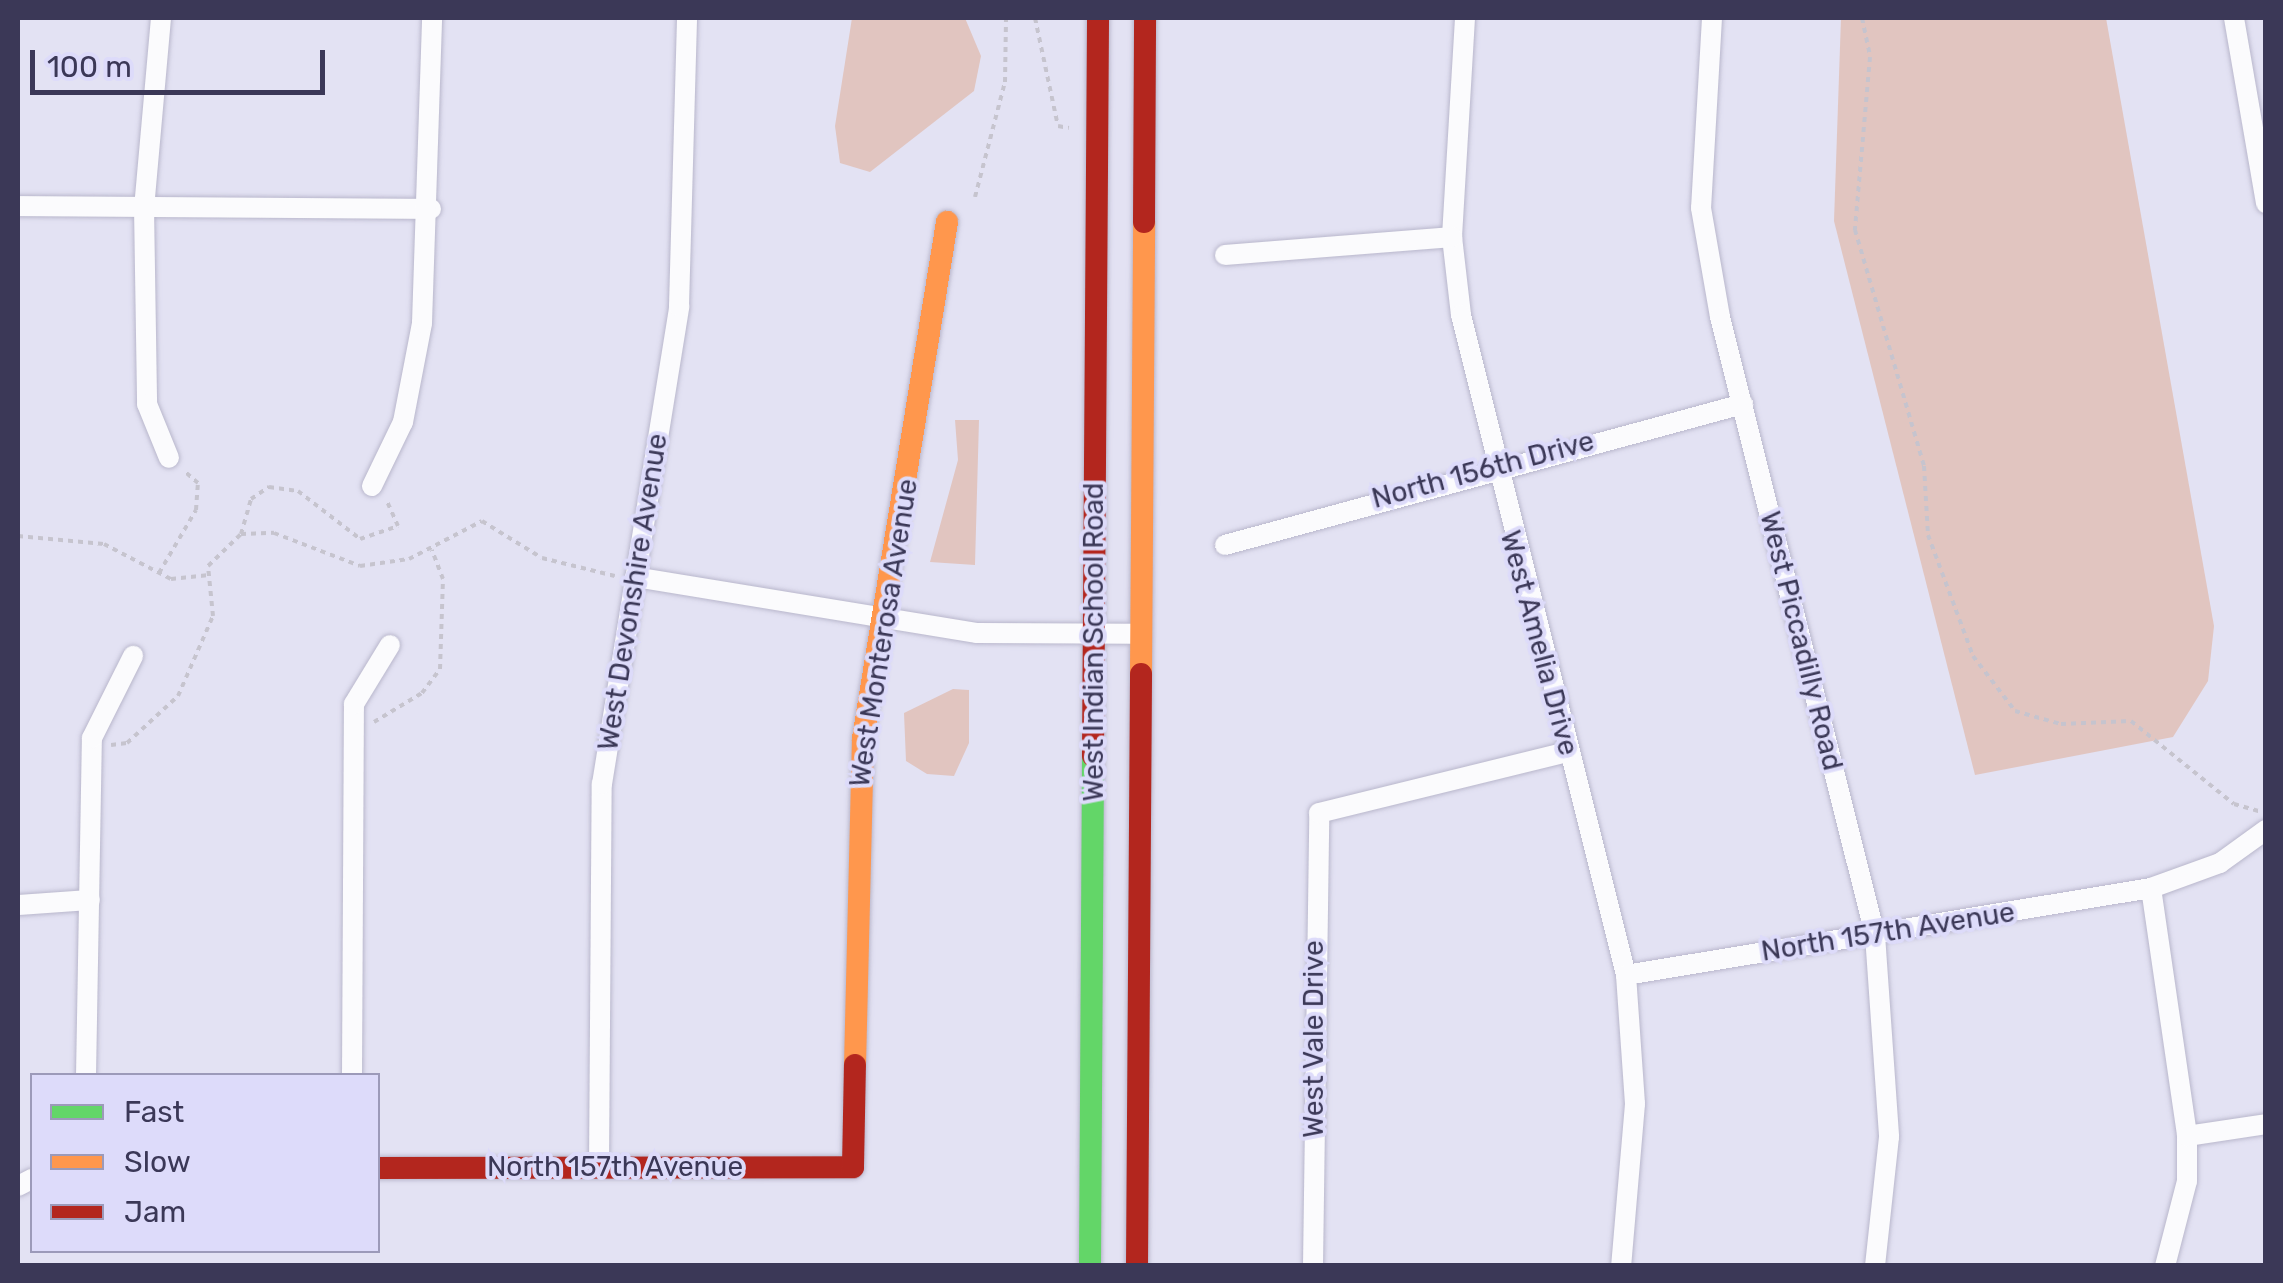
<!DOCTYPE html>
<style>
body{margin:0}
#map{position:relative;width:2283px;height:1283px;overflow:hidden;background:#e3e2f3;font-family:Rubik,sans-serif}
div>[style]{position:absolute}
.green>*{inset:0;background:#e1c5c0}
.path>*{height:4px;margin-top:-2px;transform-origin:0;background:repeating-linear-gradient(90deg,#c6c4ce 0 5px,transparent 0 10px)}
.roads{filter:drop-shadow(0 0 2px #b9b7cc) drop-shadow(0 0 2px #b9b7cc)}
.street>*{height:20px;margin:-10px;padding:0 10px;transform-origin:10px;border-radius:10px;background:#fbfbfd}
.fast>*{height:22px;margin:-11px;padding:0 11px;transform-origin:11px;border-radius:11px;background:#63d668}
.slow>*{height:22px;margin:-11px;padding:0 11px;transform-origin:11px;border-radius:11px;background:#ff974d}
.jam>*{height:22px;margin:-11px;padding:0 11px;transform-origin:11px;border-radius:11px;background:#b3261e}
span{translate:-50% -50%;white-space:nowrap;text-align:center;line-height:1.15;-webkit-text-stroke:8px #dddbfa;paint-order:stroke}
.street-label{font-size:28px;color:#3b3857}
.frame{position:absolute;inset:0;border:20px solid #3b3857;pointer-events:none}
.legend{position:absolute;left:30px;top:1073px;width:350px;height:180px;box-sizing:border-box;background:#dddbfa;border:2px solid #9c9ab9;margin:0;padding:12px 18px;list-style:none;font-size:30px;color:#3b3857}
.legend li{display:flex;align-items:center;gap:20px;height:50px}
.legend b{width:50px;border:2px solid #9c9ab9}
.scale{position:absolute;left:30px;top:50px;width:295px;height:45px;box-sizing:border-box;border:5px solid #3b3857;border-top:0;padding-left:12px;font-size:30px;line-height:35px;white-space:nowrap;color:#3b3857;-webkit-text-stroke:8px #dddbfa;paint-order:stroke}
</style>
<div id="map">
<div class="green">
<i style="clip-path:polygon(852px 18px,965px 18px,981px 56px,974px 91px,870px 172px,840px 163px,835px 126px)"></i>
<i style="clip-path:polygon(1841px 18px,2106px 18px,2214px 626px,2208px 681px,2173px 737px,1975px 775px,1834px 221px)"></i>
<i style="clip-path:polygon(955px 420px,979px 420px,975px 565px,930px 562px,958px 460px)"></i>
<i style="clip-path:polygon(953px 689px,969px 690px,969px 743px,954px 776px,927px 774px,906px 761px,904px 713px)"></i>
</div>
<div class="path">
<i style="left:1035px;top:18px;width:110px;rotate:78deg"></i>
<i style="left:1058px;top:126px;width:11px;rotate:10deg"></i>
<i style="left:1862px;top:18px;width:40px;rotate:78deg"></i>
<i style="left:1870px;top:57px;width:174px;rotate:95deg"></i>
<i style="left:1855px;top:230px;width:246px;rotate:73.7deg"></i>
<i style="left:1924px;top:466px;width:69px;rotate:86.7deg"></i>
<i style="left:1928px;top:535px;width:129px;rotate:69.6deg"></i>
<i style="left:1973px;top:656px;width:69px;rotate:52.6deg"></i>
<i style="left:2015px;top:711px;width:48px;rotate:15.8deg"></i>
<i style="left:2061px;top:724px;width:70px;rotate:-2.5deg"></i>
<i style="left:2131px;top:721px;width:132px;rotate:38.9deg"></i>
<i style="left:2234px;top:804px;width:29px;rotate:16deg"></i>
<i style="left:975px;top:197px;width:119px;rotate:-75.4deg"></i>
<i style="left:1005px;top:82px;width:64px;rotate:-89.1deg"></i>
<i style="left:241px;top:534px;width:36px;rotate:-74deg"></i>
<i style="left:251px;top:499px;width:22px;rotate:-34deg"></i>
<i style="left:269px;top:487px;width:29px;rotate:8deg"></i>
<i style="left:298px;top:491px;width:78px;rotate:37.7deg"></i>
<i style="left:360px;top:539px;width:40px;rotate:-18.9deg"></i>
<i style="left:398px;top:526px;width:27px;rotate:-114deg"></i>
<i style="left:18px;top:536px;width:86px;rotate:5.3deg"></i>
<i style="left:104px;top:544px;width:76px;rotate:27.6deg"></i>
<i style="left:171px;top:579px;width:36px;rotate:-6deg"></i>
<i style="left:159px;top:573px;width:73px;rotate:-59.6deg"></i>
<i style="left:196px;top:510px;width:27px;rotate:-86deg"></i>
<i style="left:198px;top:483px;width:18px;rotate:-139deg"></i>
<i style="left:374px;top:722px;width:56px;rotate:-31.1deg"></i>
<i style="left:422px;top:693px;width:30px;rotate:-53deg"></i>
<i style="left:440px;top:669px;width:90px;rotate:-88.1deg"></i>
<i style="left:443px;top:579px;width:31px;rotate:-111deg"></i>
<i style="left:111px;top:745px;width:16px;rotate:-7deg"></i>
<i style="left:127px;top:743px;width:69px;rotate:-42.7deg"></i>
<i style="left:178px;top:696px;width:87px;rotate:-66.4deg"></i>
<i style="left:213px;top:616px;width:50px;rotate:-95.7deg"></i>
<i style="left:208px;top:566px;width:46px;rotate:-44.1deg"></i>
<i style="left:241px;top:534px;width:33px;rotate:-2deg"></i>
<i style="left:274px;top:533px;width:92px;rotate:21deg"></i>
<i style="left:360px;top:566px;width:49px;rotate:-8.1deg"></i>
<i style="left:409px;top:559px;width:82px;rotate:-27.5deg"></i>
<i style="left:482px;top:521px;width:70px;rotate:31.7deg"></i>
<i style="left:542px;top:558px;width:75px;rotate:13.9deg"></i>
</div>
<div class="roads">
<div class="street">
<i style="left:161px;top:18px;width:190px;rotate:95.1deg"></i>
<i style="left:144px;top:207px;width:197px;rotate:89.1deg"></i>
<i style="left:147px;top:404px;width:58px;rotate:67.8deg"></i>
<i style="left:1465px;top:18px;width:219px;rotate:93.4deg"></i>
<i style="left:1452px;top:237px;width:79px;rotate:83.4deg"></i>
<i style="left:1461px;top:315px;width:680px;rotate:75.96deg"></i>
<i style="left:1626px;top:975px;width:129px;rotate:86deg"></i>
<i style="left:1635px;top:1104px;width:163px;rotate:94.9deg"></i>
<i style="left:1712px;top:18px;width:190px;rotate:93.3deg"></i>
<i style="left:1701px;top:208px;width:111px;rotate:80.1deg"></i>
<i style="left:1720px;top:317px;width:637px;rotate:75.92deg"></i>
<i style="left:1875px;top:935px;width:202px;rotate:86deg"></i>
<i style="left:1889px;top:1137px;width:130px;rotate:96.2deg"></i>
<i style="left:2234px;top:18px;width:188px;rotate:80.2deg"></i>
<i style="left:18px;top:206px;width:413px;rotate:0.4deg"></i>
<i style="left:1225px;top:255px;width:228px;rotate:-4.5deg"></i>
<i style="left:372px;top:486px;width:71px;rotate:-64.2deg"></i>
<i style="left:403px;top:422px;width:101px;rotate:-79.1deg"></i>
<i style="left:422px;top:323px;width:305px;rotate:-88.1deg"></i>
<i style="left:1225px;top:545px;width:537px;rotate:-15.23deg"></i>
<i style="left:635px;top:577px;width:347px;rotate:9.3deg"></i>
<i style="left:977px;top:633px;width:164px;rotate:0.3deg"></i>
<i style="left:2151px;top:888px;width:251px;rotate:81.7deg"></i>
<i style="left:2187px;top:1136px;width:45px;rotate:90deg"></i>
<i style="left:2187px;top:1181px;width:88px;rotate:104.5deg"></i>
<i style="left:18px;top:905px;width:72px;rotate:-4deg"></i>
<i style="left:1626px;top:975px;width:532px;rotate:-9.41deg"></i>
<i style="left:2151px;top:888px;width:73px;rotate:-19.9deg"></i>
<i style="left:2220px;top:863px;width:57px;rotate:-35.7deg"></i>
<i style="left:86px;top:1076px;width:338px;rotate:-89deg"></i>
<i style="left:92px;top:738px;width:92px;rotate:-63.4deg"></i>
<i style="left:352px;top:1076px;width:372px;rotate:-89.7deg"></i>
<i style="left:354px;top:704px;width:69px;rotate:-58.6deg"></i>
<i style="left:2187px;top:1136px;width:80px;rotate:-8.6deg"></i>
<i style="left:599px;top:1167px;width:383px;rotate:-89.6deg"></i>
<i style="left:602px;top:784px;width:484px;rotate:-80.8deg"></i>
<i style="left:679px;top:306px;width:288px;rotate:-88.4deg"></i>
<i style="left:18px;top:1186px;width:16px;rotate:-27deg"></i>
<i style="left:1313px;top:1266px;width:453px;rotate:-89.2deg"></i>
<i style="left:1319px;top:813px;width:256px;rotate:-13.8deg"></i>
</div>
<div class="fast">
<i style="left:1090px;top:1266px;width:510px;rotate:-89.66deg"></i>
</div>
<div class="slow">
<i style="left:1141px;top:674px;width:452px;rotate:-89.6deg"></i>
<i style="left:855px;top:1065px;width:327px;rotate:-88.6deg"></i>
<i style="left:863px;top:738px;width:523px;rotate:-80.75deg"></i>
</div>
<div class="jam">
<i style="left:1144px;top:222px;width:204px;rotate:-89.7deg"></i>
<i style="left:1093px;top:756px;width:738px;rotate:-89.61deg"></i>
<i style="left:378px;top:1168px;width:475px;rotate:-0.1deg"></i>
<i style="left:853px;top:1167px;width:102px;rotate:-88.9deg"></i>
<i style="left:1137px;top:1266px;width:592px;rotate:-89.61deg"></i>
</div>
</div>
<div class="street-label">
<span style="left:1483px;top:470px;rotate:-15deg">North 156th Drive</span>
<span style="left:633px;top:592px;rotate:-81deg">West Devonshire Avenue</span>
<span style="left:884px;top:633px;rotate:-81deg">West Monterosa Avenue</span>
<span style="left:1801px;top:641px;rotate:76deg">West Piccadilly Road</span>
<span style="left:1094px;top:642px;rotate:-90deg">West Indian School Road</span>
<span style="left:1539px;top:643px;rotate:75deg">West Amelia Drive</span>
<span style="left:1888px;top:932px;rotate:-9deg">North 157th Avenue</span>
<span style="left:1314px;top:1039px;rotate:-90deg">West Vale Drive</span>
<span style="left:615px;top:1167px">North 157th Avenue</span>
</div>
<div class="frame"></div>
<ul class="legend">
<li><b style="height:12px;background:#63d668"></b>Fast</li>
<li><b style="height:12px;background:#ff974d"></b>Slow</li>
<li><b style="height:12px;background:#b3261e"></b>Jam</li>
</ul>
<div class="scale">100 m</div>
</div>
